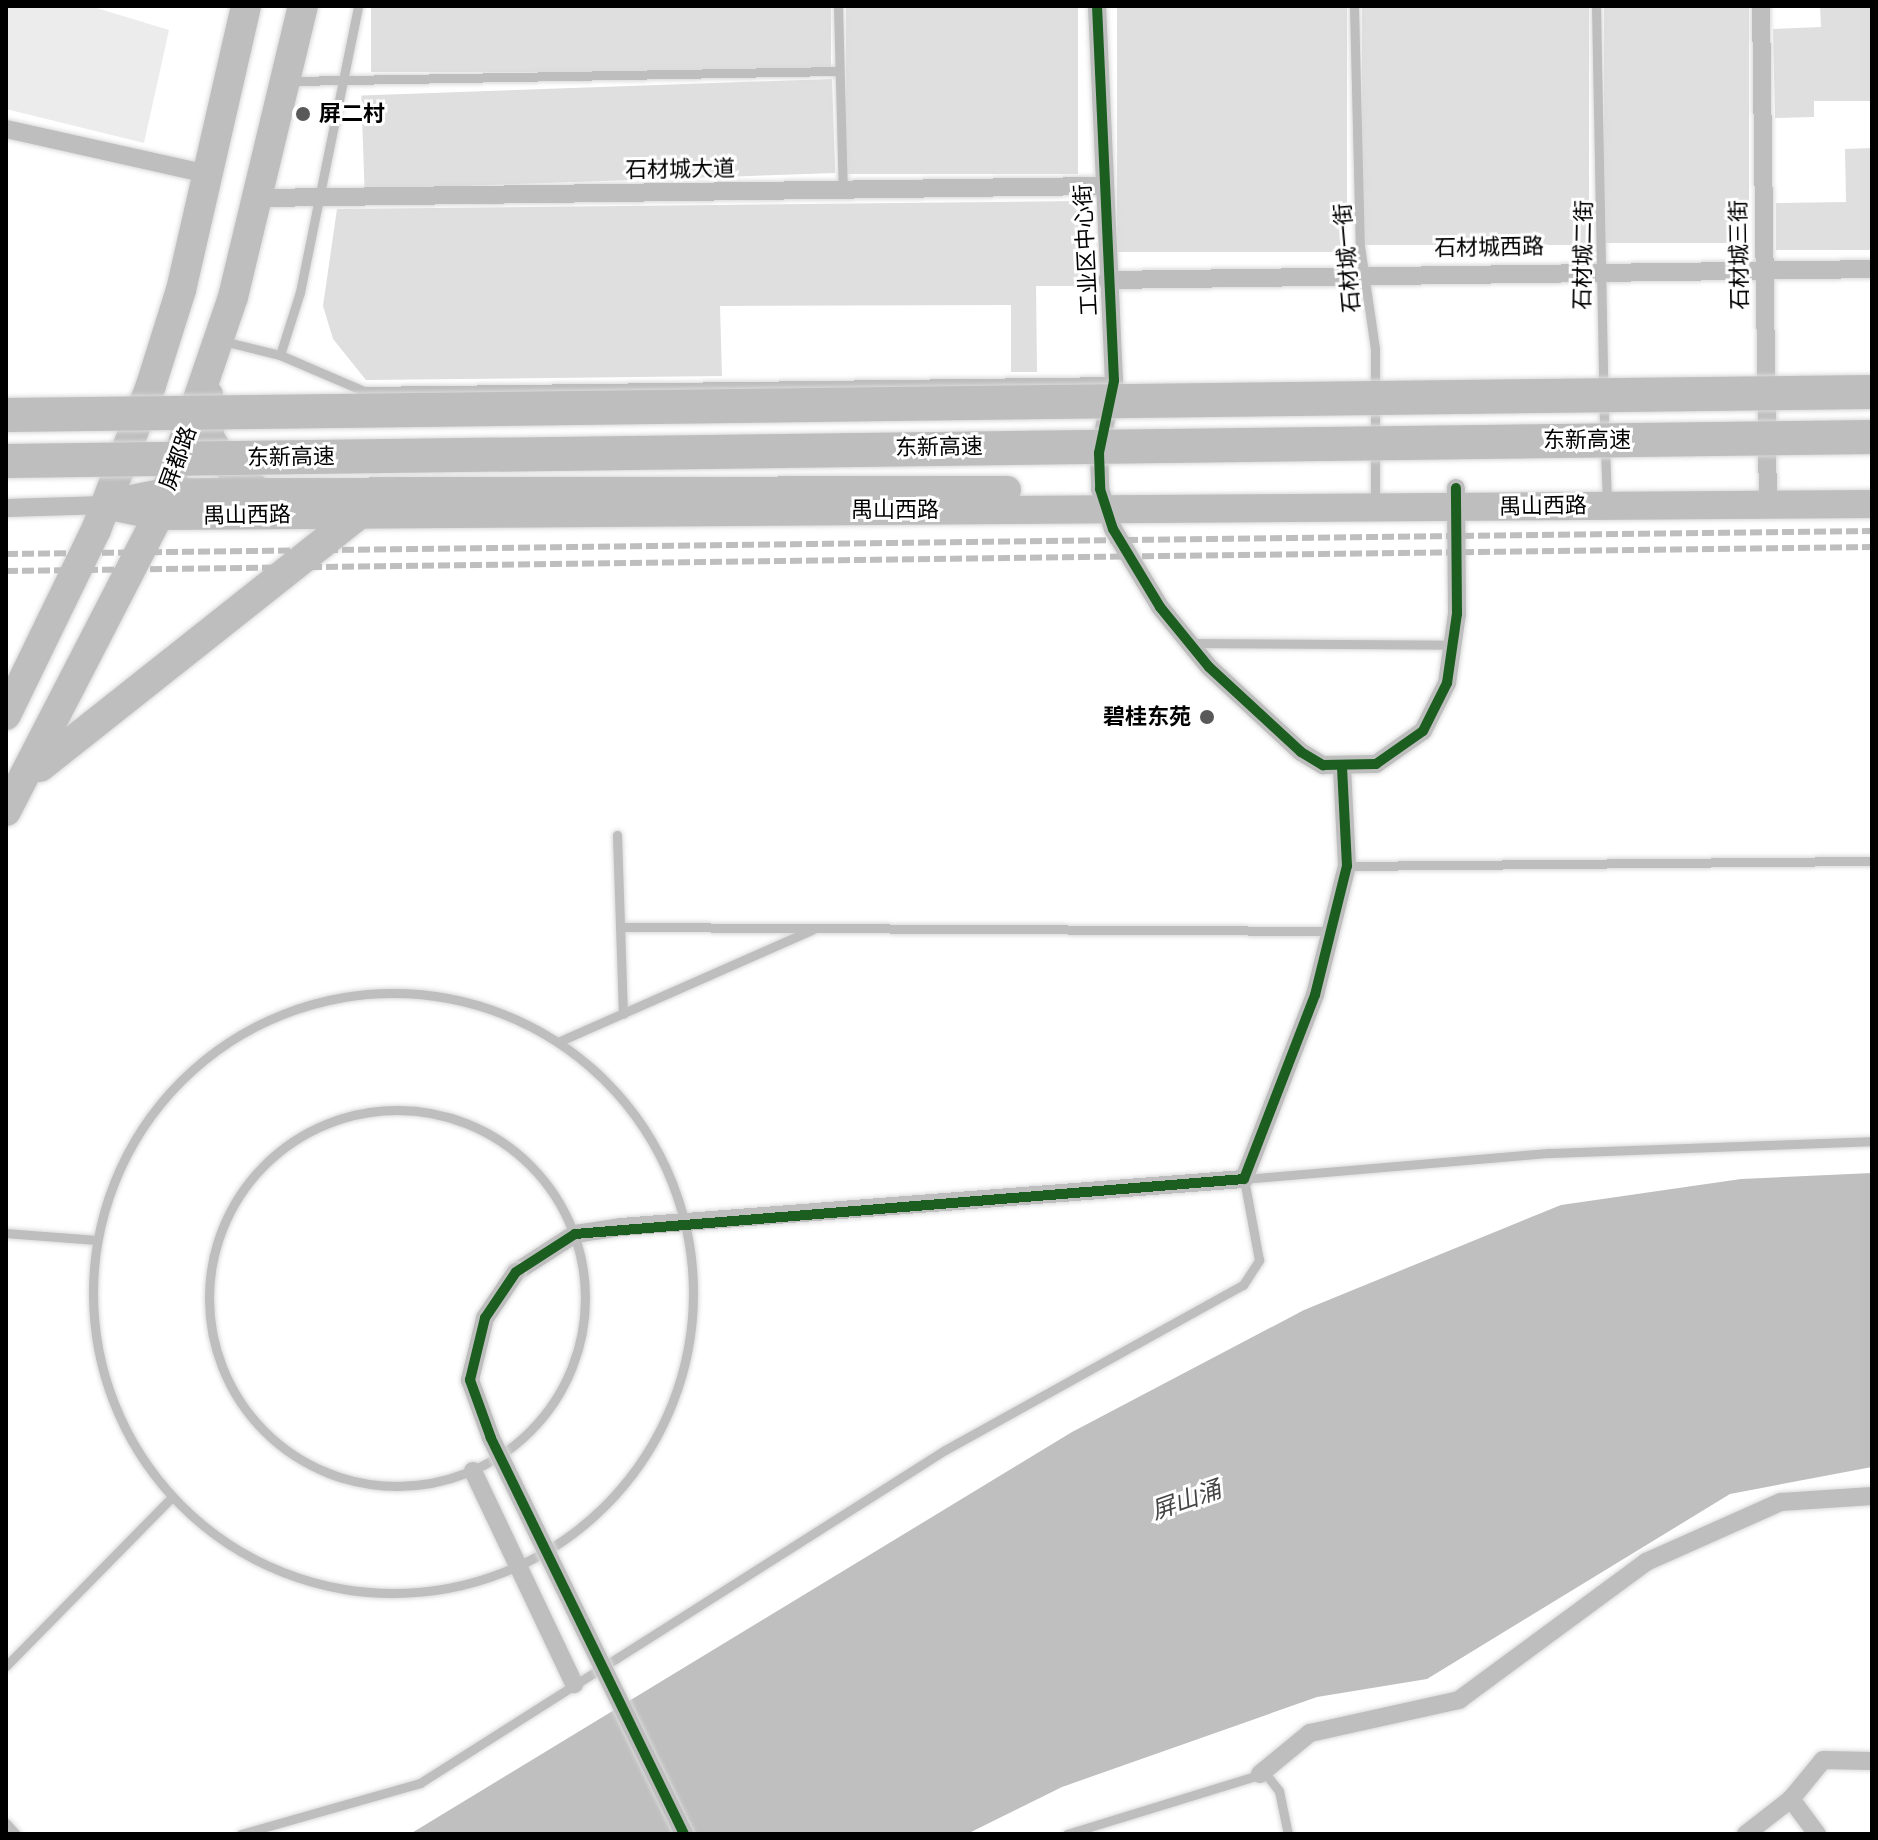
<!DOCTYPE html>
<meta charset="utf-8">
<style>
body{margin:0}
#map{position:relative;width:1878px;height:1840px;overflow:hidden;background:#fff;font-family:Cabin,"Noto Sans SC",sans-serif}
div>[style]{position:absolute}
.green>*{inset:0;background:#ececec}
.water>*{inset:0;background:#bfbfbf}
.building>*{inset:0;background:#dfdfdf;transform-origin:0 0}
.roads{filter:drop-shadow(0 0 2px #dbdbdb) drop-shadow(0 0 2px #dbdbdb)}
.service>*{height:9px;margin:-4.5px;padding:0 4.5px;transform-origin:4.5px;border-radius:4.5px;background:#bebebe}
.service>.ring{margin:-4.5px;padding:0;box-sizing:content-box;background:none;border:9px solid #bebebe;border-radius:50%}
.minor>*{height:18px;margin:-9px;padding:0 9px;transform-origin:9px;border-radius:9px;background:#bebebe}
.primary>*{height:28px;margin:-14px;padding:0 14px;transform-origin:14px;border-radius:14px;background:#bebebe}
.trunk>*{height:30px;margin:-15px;padding:0 15px;transform-origin:15px;border-radius:15px;background:#bebebe}
.rail>*{height:6px;margin-top:-3px;transform-origin:0;background:repeating-linear-gradient(90deg,#bebebe 0 12px,transparent 0 16px)}
.bridges{filter:drop-shadow(0 0 2px #dbdbdb) drop-shadow(0 0 2px #dbdbdb)}
.minor-bridge>*{height:18px;margin:-9px;padding:0 9px;transform-origin:9px;border-radius:9px;background:#bebebe}
.motorway-bridge>*{height:34px;margin:-17px;padding:0 17px;transform-origin:17px;border-radius:17px;background:#bebebe}
.cycleway>*{height:10px;margin:-5px;padding:0 5px;transform-origin:5px;border-radius:5px;background:#1b5e20}
.dots>*{width:22px;height:22px;translate:-50% -50%;box-sizing:border-box;border:4px solid #fff;border-radius:50%}
span{translate:-50% -50%;white-space:nowrap;text-align:center;line-height:1.15;-webkit-text-stroke:6px #fff;paint-order:stroke}
.poi-label{font-size:22px;color:#000;font-weight:700}
.left{translate:0 -50%;text-align:left}
.right{translate:-100% -50%;text-align:right}
.street-label{font-size:22px;color:#000}
.water-label{font-size:24px;color:#444;font-style:italic}
.frame{position:absolute;inset:0;border:8px solid #000;pointer-events:none}
</style>
<div id="map">
<div class="green">
<i style="clip-path:polygon(6px 6px,90px 6px,169px 30px,144px 143px,6px 109px)"></i>
</div>
<div class="water">
<i style="clip-path:polygon(1872px 1173px,1872px 1467px,1730px 1494px,1427px 1679px,1317px 1697px,1062px 1787px,967px 1834px,410px 1834px,1072px 1432px,1304px 1310px,1561px 1205px,1741px 1179px)"></i>
</div>
<div class="building">
<i style="left:371px;top:6px;width:460px;height:66px"></i>
<i style="left:846px;top:6px;width:232px;height:168px"></i>
<i style="left:1117px;top:6px;width:230px;height:246px"></i>
<i style="left:1362px;top:6px;width:227px;height:239px"></i>
<i style="left:1604px;top:6px;width:145px;height:237px"></i>
<i style="clip-path:polygon(1820px 6px,1872px 6px,1872px 101px,1814px 101px,1814px 117px,1775px 118px,1773px 29px,1821px 27px)"></i>
<i style="left:832px;top:79px;width:94px;height:471px;rotate:88deg"></i>
<i style="clip-path:polygon(1872px 148px,1872px 250px,1776px 250px,1776px 203px,1846px 202px,1845px 149px)"></i>
<i style="clip-path:polygon(1080px 201px,1081px 286px,1036px 286px,1037px 372px,1011px 372px,1011px 305px,720px 306px,722px 376px,366px 380px,333px 339px,323px 306px,337px 209px)"></i>
</div>
<div class="roads">
<div class="service">
<i style="left:838px;top:6px;width:185px;rotate:88.5deg"></i>
<i style="left:1354px;top:6px;width:240px;rotate:88.6deg"></i>
<i style="left:1360px;top:246px;width:104px;rotate:81.7deg"></i>
<i style="left:1375px;top:349px;width:156px;rotate:90deg"></i>
<i style="left:1596px;top:6px;width:428px;rotate:88.9deg"></i>
<i style="left:292px;top:81px;width:547px;rotate:-1.05deg"></i>
<i style="left:223px;top:341px;width:59px;rotate:13.8deg"></i>
<i style="left:280px;top:355px;width:91px;rotate:23.2deg"></i>
<i style="left:364px;top:391px;width:750px;rotate:-0.76deg"></i>
<i style="left:280px;top:355px;width:66px;rotate:-72.4deg"></i>
<i style="left:300px;top:292px;width:292px;rotate:-78.5deg"></i>
<i style="left:1605px;top:449px;width:53px;rotate:87.8deg"></i>
<i style="left:1192px;top:643px;width:260px;rotate:0.4deg"></i>
<i style="left:617px;top:835px;width:179px;rotate:88.1deg"></i>
<i style="left:1347px;top:866px;width:525px;rotate:-0.55deg"></i>
<i style="left:620px;top:927px;width:711px;rotate:0.32deg"></i>
<i class="ring" style="left:93px;top:993px;width:591px;height:591px"></i>
<i style="left:560px;top:1041px;width:275px;rotate:-23.8deg"></i>
<i class="ring" style="left:209px;top:1110px;width:367px;height:367px"></i>
<i style="left:6px;top:1233px;width:90px;rotate:4.4deg"></i>
<i style="left:6px;top:1666px;width:235px;rotate:-45.5deg"></i>
<i style="left:6px;top:1823px;width:15px;rotate:48deg"></i>
<i style="left:241px;top:1834px;width:186px;rotate:-15.9deg"></i>
<i style="left:420px;top:1783px;width:622px;rotate:-32.39deg"></i>
<i style="left:945px;top:1450px;width:341px;rotate:-29deg"></i>
<i style="left:1243px;top:1285px;width:30px;rotate:-57deg"></i>
<i style="left:1259px;top:1260px;width:82px;rotate:-100.5deg"></i>
<i style="left:1244px;top:1179px;width:306px;rotate:-4.9deg"></i>
<i style="left:1549px;top:1153px;width:323px;rotate:-2.1deg"></i>
<i style="left:1067px;top:1834px;width:207px;rotate:-17.1deg"></i>
<i style="left:1265px;top:1773px;width:23px;rotate:52deg"></i>
<i style="left:1279px;top:1791px;width:44px;rotate:78.2deg"></i>
</div>
<div class="minor">
<i style="left:1097px;top:6px;width:375px;rotate:87.4deg"></i>
<i style="left:1114px;top:381px;width:74px;rotate:101.8deg"></i>
<i style="left:1099px;top:453px;width:36px;rotate:88deg"></i>
<i style="left:1100px;top:489px;width:42px;rotate:72deg"></i>
<i style="left:1113px;top:529px;width:91px;rotate:58.9deg"></i>
<i style="left:1160px;top:607px;width:77px;rotate:50.8deg"></i>
<i style="left:1209px;top:667px;width:125px;rotate:42.7deg"></i>
<i style="left:1301px;top:752px;width:26px;rotate:31deg"></i>
<i style="left:1323px;top:765px;width:53px;rotate:-1.1deg"></i>
<i style="left:1376px;top:764px;width:57px;rotate:-35.1deg"></i>
<i style="left:1423px;top:731px;width:54px;rotate:-63.4deg"></i>
<i style="left:1447px;top:683px;width:70px;rotate:-81.8deg"></i>
<i style="left:1457px;top:614px;width:126px;rotate:-90.5deg"></i>
<i style="left:1761px;top:6px;width:498px;rotate:89.2deg"></i>
<i style="left:6px;top:129px;width:206px;rotate:12.6deg"></i>
<i style="left:260px;top:198px;width:841px;rotate:-0.82deg"></i>
<i style="left:1107px;top:280px;width:765px;rotate:-0.82deg"></i>
<i style="left:6px;top:508px;width:100px;rotate:-1.7deg"></i>
<i style="left:516px;top:1272px;width:70px;rotate:-32.8deg"></i>
<i style="left:575px;top:1234px;width:47px;rotate:-8.7deg"></i>
<i style="left:621px;top:1227px;width:625px;rotate:-4.41deg"></i>
<i style="left:1244px;top:1179px;width:197px;rotate:-68.9deg"></i>
<i style="left:1315px;top:995px;width:133px;rotate:-76.1deg"></i>
<i style="left:1347px;top:866px;width:99px;rotate:-92.9deg"></i>
<i style="left:473px;top:1471px;width:236px;rotate:64.6deg"></i>
<i style="left:1260px;top:1774px;width:65px;rotate:-39.4deg"></i>
<i style="left:1310px;top:1733px;width:153px;rotate:-12.5deg"></i>
<i style="left:1459px;top:1700px;width:232px;rotate:-36.4deg"></i>
<i style="left:1646px;top:1562px;width:148px;rotate:-24deg"></i>
<i style="left:1781px;top:1502px;width:91px;rotate:-3.8deg"></i>
<i style="left:1746px;top:1834px;width:57px;rotate:-37.9deg"></i>
<i style="left:1817px;top:1834px;width:44px;rotate:-126.6deg"></i>
<i style="left:1791px;top:1799px;width:50px;rotate:-50.6deg"></i>
<i style="left:1823px;top:1760px;width:49px;rotate:1.2deg"></i>
</div>
<div class="primary">
<i style="left:107px;top:504px;width:60px;rotate:-11.5deg"></i>
<i style="left:166px;top:492px;width:841px;rotate:-0.14deg"></i>
<i style="left:106px;top:505px;width:53px;rotate:11.9deg"></i>
<i style="left:158px;top:516px;width:1714px;rotate:-0.4deg"></i>
</div>
<div class="trunk">
<i style="left:208px;top:395px;width:42px;rotate:88.6deg"></i>
<i style="left:209px;top:437px;width:28px;rotate:60deg"></i>
<i style="left:223px;top:461px;width:52px;rotate:41.1deg"></i>
<i style="left:6px;top:715px;width:206px;rotate:-64.1deg"></i>
<i style="left:96px;top:530px;width:155px;rotate:-69.2deg"></i>
<i style="left:151px;top:385px;width:100px;rotate:-72.5deg"></i>
<i style="left:181px;top:290px;width:291px;rotate:-77.1deg"></i>
<i style="left:40px;top:767px;width:409px;rotate:-38.4deg"></i>
<i style="left:6px;top:811px;width:332px;rotate:-62.7deg"></i>
<i style="left:158px;top:516px;width:231px;rotate:-71.1deg"></i>
<i style="left:233px;top:297px;width:299px;rotate:-76.5deg"></i>
</div>
</div>
<div class="rail">
<i style="left:6px;top:554px;width:1866px;rotate:-0.71deg"></i>
<i style="left:6px;top:571px;width:1866px;rotate:-0.74deg"></i>
</div>
<div class="bridges">
<div class="minor-bridge">
<i style="left:516px;top:1272px;width:55px;rotate:124deg"></i>
<i style="left:485px;top:1318px;width:64px;rotate:103.6deg"></i>
<i style="left:470px;top:1380px;width:62px;rotate:70.1deg"></i>
<i style="left:491px;top:1438px;width:441px;rotate:64deg"></i>
</div>
<div class="motorway-bridge">
<i style="left:6px;top:415px;width:1866px;rotate:-0.71deg"></i>
<i style="left:6px;top:461px;width:1866px;rotate:-0.74deg"></i>
</div>
</div>
<div class="cycleway">
<i style="left:1097px;top:6px;width:375px;rotate:87.4deg"></i>
<i style="left:1114px;top:381px;width:74px;rotate:101.8deg"></i>
<i style="left:1099px;top:453px;width:36px;rotate:88deg"></i>
<i style="left:1100px;top:489px;width:42px;rotate:72deg"></i>
<i style="left:1113px;top:529px;width:91px;rotate:58.9deg"></i>
<i style="left:1160px;top:607px;width:77px;rotate:50.8deg"></i>
<i style="left:1209px;top:667px;width:125px;rotate:42.7deg"></i>
<i style="left:1301px;top:752px;width:26px;rotate:31deg"></i>
<i style="left:1323px;top:765px;width:53px;rotate:-1.1deg"></i>
<i style="left:1376px;top:764px;width:57px;rotate:-35.1deg"></i>
<i style="left:1423px;top:731px;width:54px;rotate:-63.4deg"></i>
<i style="left:1447px;top:683px;width:70px;rotate:-81.8deg"></i>
<i style="left:1457px;top:614px;width:126px;rotate:-90.5deg"></i>
<i style="left:684px;top:1834px;width:441px;rotate:-116deg"></i>
<i style="left:491px;top:1438px;width:62px;rotate:-109.9deg"></i>
<i style="left:470px;top:1380px;width:64px;rotate:-76.4deg"></i>
<i style="left:485px;top:1318px;width:55px;rotate:-56deg"></i>
<i style="left:516px;top:1272px;width:70px;rotate:-32.8deg"></i>
<i style="left:575px;top:1234px;width:671px;rotate:-4.7deg"></i>
<i style="left:1244px;top:1179px;width:197px;rotate:-68.9deg"></i>
<i style="left:1315px;top:995px;width:133px;rotate:-76.1deg"></i>
<i style="left:1347px;top:866px;width:99px;rotate:-92.9deg"></i>
</div>
<div class="dots">
<i style="left:303px;top:114px;background:#595959"></i>
<i style="left:1207px;top:717px;background:#595959"></i>
</div>
<div class="poi-label">
<span class="left" style="left:319px;top:114px">屏二村</span>
<span class="right" style="left:1191px;top:717px">碧桂东苑</span>
</div>
<div class="street-label">
<span style="left:680px;top:169px;rotate:-1deg">石材城大道</span>
<span style="left:1489px;top:247px;rotate:-1deg">石材城西路</span>
<span style="left:1086px;top:250px;rotate:-93deg">工业区中心街</span>
<span style="left:1583px;top:255px;rotate:-89deg">石材城二街</span>
<span style="left:1739px;top:255px;rotate:-91deg">石材城三街</span>
<span style="left:1347px;top:258px;rotate:-95deg">石材城一街</span>
<span style="left:1587px;top:440px">东新高速</span>
<span style="left:939px;top:447px;rotate:-1deg">东新高速</span>
<span style="left:291px;top:457px;rotate:-1deg">东新高速</span>
<span style="left:178px;top:458px;rotate:-70deg">屏都路</span>
<span style="left:1543px;top:506px;rotate:-1deg">禺山西路</span>
<span style="left:895px;top:510px">禺山西路</span>
<span style="left:247px;top:515px;rotate:-1deg">禺山西路</span>
</div>
<div class="water-label">
<span style="left:1186px;top:1500px;rotate:-19deg">屏山涌</span>
</div>
<div class="frame"></div>
</div>
